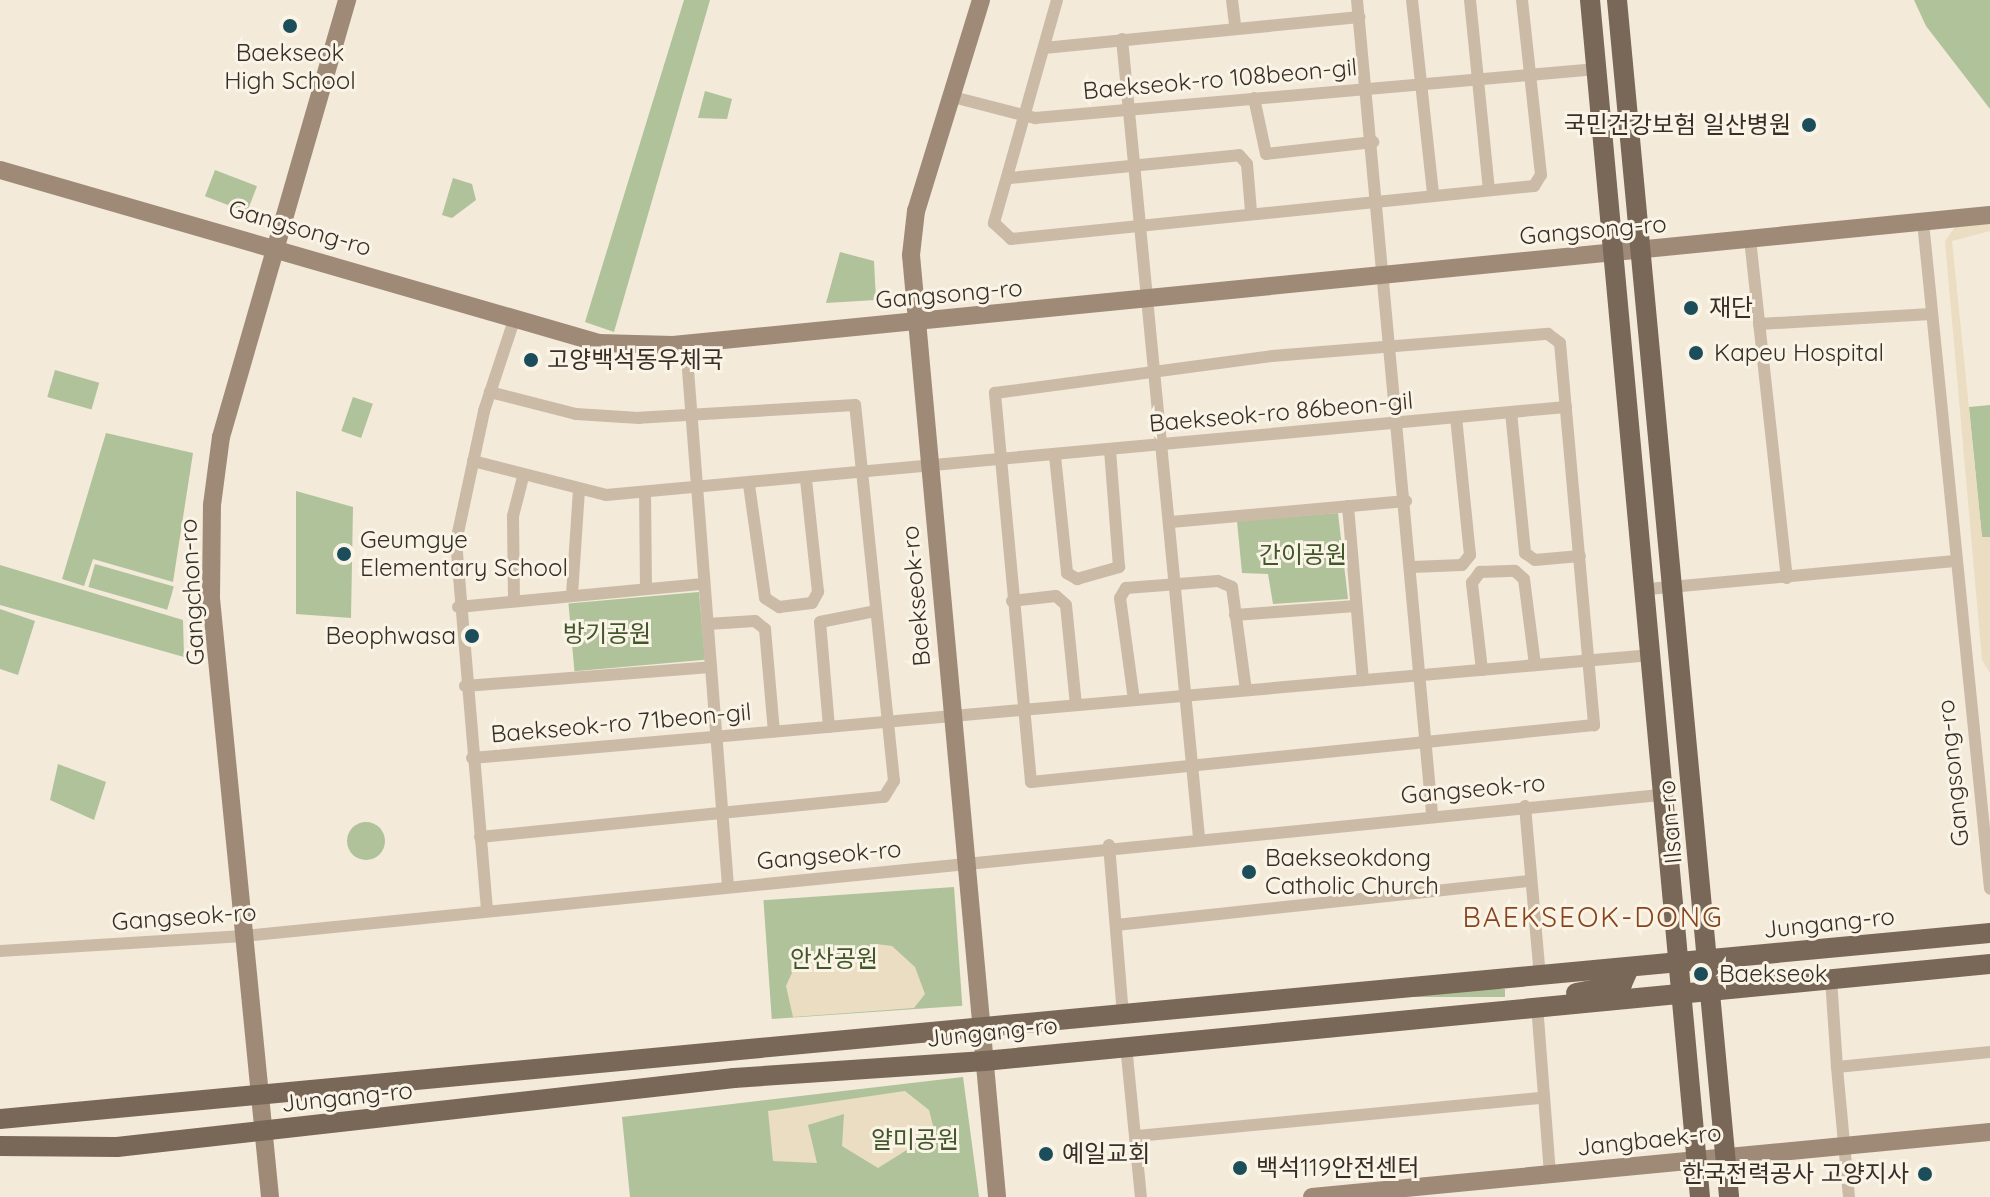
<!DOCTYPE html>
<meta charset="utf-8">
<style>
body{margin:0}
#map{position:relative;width:1990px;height:1197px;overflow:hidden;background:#f3eada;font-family:Quicksand,"Noto Sans KR",sans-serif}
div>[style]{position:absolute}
.green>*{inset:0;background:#b0c29a;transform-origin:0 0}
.round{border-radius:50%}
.plaza>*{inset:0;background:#ebddc1}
.street>*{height:12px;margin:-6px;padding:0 6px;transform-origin:6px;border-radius:6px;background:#cbbba6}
.secondary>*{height:18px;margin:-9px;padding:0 9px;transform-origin:9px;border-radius:9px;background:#9f8a77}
.primary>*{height:20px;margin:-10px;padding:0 10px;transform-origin:10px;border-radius:10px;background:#796758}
.dots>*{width:22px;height:22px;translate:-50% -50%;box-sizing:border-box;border:4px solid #faf4e7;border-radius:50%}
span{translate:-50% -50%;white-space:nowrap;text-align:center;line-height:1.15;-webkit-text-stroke:6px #faf4e7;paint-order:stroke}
.poi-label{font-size:24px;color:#372e27}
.right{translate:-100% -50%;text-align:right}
.left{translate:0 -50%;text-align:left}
.street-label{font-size:24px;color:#372e27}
.park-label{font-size:24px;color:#41562a}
.quarter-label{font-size:28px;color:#88441d;letter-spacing:2px}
</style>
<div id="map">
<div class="green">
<i style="clip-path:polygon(684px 0,710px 0,614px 332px,585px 322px)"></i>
<i style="clip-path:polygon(1914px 0,1990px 0,1990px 109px,1926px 26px)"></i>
<i style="clip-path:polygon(705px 91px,732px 99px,727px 119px,698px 118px)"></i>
<i style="left:215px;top:170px;width:45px;height:28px;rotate:21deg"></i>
<i style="clip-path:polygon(453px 178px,472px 184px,476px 200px,452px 218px,442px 215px)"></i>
<i style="clip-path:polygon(840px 252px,874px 261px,876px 300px,826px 303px)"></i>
<i style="left:55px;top:370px;width:46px;height:28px;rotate:16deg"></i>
<i style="left:353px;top:397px;width:21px;height:36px;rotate:19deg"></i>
<i style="clip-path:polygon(1990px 405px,1990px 537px,1982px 538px,1969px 407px)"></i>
<i style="clip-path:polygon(106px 433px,193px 453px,173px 582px,93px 559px,84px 586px,62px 579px)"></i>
<i style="clip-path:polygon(296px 491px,353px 507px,351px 618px,296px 614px)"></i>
<i style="clip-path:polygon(1338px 513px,1348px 599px,1273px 604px,1268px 574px,1242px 573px,1237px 521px)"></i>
<i style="left:95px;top:564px;width:82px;height:24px;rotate:16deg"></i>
<i style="clip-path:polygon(0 565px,183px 620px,184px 657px,0 605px)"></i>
<i style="left:699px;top:592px;width:68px;height:131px;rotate:85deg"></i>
<i style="clip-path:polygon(0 609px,35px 621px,18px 675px,0 669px)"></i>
<i style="clip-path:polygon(58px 764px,106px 782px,94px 820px,50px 800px)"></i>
<i class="round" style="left:347px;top:822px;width:38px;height:38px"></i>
<i style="left:954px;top:887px;width:119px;height:191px;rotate:86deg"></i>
<i style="left:1505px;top:989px;width:8px;height:142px;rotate:90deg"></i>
<i style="clip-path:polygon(963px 1077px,979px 1197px,630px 1197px,622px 1117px)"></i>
</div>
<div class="plaza">
<i style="clip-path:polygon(1990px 223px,1990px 231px,1952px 241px,1982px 537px,1990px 537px,1990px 673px,1982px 660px,1945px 241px,1955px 227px)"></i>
<i style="clip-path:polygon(876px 944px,892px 946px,915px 967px,925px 994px,914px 1008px,793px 1017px,786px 986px,795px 966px,814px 956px,850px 960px)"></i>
<i style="clip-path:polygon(905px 1091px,929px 1110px,935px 1133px,914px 1136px,910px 1148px,878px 1168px,842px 1146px,844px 1114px,808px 1125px,817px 1163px,773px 1161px,768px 1111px)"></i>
</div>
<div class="street">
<i style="left:1057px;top:0;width:232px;rotate:105.8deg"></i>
<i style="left:994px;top:223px;width:23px;rotate:43deg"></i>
<i style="left:1011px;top:239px;width:526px;rotate:-5.79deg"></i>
<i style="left:1534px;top:186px;width:13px;rotate:-58deg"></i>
<i style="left:1541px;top:175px;width:176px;rotate:-96.2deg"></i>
<i style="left:1232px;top:0;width:26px;rotate:83deg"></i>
<i style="left:1357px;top:0;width:816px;rotate:84.73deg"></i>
<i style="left:1412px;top:0;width:195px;rotate:83.8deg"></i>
<i style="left:1470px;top:0;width:191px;rotate:84.3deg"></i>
<i style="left:1122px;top:39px;width:802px;rotate:84.49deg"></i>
<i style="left:1044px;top:48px;width:317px;rotate:-5.6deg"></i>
<i style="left:953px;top:97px;width:85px;rotate:14.4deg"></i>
<i style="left:1035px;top:118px;width:564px;rotate:-4.98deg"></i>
<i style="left:1254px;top:98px;width:57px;rotate:77.9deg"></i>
<i style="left:1266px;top:154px;width:108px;rotate:-6.4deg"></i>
<i style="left:1010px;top:178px;width:230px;rotate:-5.7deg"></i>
<i style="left:1239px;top:155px;width:12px;rotate:48deg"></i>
<i style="left:1247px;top:164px;width:48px;rotate:85.2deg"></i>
<i style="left:1923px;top:222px;width:670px;rotate:84.26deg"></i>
<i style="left:1750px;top:239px;width:341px;rotate:83.8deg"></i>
<i style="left:1759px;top:324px;width:172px;rotate:-3.3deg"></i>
<i style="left:1548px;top:334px;width:15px;rotate:37deg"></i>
<i style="left:1560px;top:343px;width:384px;rotate:84.9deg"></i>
<i style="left:1594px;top:725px;width:566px;rotate:174.22deg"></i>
<i style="left:1031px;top:782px;width:391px;rotate:-95.3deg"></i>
<i style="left:995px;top:393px;width:279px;rotate:-7.6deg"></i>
<i style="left:1272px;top:356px;width:277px;rotate:-4.6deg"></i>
<i style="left:686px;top:344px;width:544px;rotate:85.57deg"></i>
<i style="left:1511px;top:412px;width:142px;rotate:84.3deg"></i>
<i style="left:1525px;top:553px;width:12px;rotate:35deg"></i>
<i style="left:1535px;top:560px;width:45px;rotate:-5.1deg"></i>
<i style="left:1055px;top:456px;width:118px;rotate:84.1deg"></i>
<i style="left:1067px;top:573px;width:12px;rotate:31deg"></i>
<i style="left:1077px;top:579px;width:44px;rotate:-15.9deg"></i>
<i style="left:1119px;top:567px;width:117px;rotate:-94.4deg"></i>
<i style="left:473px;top:461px;width:137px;rotate:14.3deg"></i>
<i style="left:606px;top:495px;width:964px;rotate:-5.24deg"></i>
<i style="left:749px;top:485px;width:114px;rotate:81.9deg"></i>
<i style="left:765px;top:598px;width:17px;rotate:33deg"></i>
<i style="left:779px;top:607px;width:33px;rotate:-7deg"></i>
<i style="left:812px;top:603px;width:13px;rotate:-61deg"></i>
<i style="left:818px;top:592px;width:114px;rotate:-96.1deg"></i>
<i style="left:645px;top:492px;width:97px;rotate:89.4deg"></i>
<i style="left:1348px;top:506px;width:175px;rotate:85.1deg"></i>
<i style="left:1171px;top:522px;width:236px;rotate:-5.1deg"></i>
<i style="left:1412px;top:567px;width:50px;rotate:-2.3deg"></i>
<i style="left:1462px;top:565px;width:13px;rotate:-51deg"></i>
<i style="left:1470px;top:555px;width:138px;rotate:-95.8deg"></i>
<i style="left:1648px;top:589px;width:308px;rotate:-5.2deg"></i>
<i style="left:572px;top:595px;width:105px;rotate:-86.2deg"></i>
<i style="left:514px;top:601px;width:85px;rotate:-90.7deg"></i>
<i style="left:513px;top:516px;width:40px;rotate:-75.6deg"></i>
<i style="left:1012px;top:601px;width:44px;rotate:-6.5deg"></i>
<i style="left:1056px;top:596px;width:13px;rotate:42deg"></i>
<i style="left:1066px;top:605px;width:100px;rotate:84.3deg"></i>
<i style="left:458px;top:607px;width:246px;rotate:-5.4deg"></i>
<i style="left:1235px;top:615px;width:121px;rotate:-4.3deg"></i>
<i style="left:707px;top:624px;width:48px;rotate:-3.6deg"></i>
<i style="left:755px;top:621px;width:13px;rotate:39deg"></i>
<i style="left:765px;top:629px;width:103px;rotate:85deg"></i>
<i style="left:1482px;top:670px;width:88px;rotate:-96.6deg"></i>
<i style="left:1472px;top:583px;width:14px;rotate:-54deg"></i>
<i style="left:1480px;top:572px;width:35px;rotate:-2deg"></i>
<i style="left:1515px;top:571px;width:12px;rotate:42deg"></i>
<i style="left:1524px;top:579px;width:87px;rotate:82.7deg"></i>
<i style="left:465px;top:686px;width:246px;rotate:-4.4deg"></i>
<i style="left:1134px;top:700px;width:103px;rotate:-97.8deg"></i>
<i style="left:1120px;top:598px;width:12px;rotate:-59deg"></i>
<i style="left:1126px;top:588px;width:92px;rotate:-4.4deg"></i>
<i style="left:1218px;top:581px;width:15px;rotate:23deg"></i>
<i style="left:1232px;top:587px;width:104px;rotate:82.3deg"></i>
<i style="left:829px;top:727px;width:105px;rotate:-94.9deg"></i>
<i style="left:820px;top:622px;width:56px;rotate:-11.3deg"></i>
<i style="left:472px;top:758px;width:1184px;rotate:-4.99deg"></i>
<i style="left:1525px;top:806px;width:172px;rotate:85deg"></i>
<i style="left:480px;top:837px;width:406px;rotate:-5.7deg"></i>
<i style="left:884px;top:797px;width:19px;rotate:-58deg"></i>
<i style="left:894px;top:781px;width:378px;rotate:-95.9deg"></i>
<i style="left:855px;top:405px;width:216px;rotate:176.6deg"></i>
<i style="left:639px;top:418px;width:63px;rotate:-176.4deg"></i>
<i style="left:576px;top:414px;width:89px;rotate:-165.7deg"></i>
<i style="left:1109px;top:845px;width:170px;rotate:85.3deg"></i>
<i style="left:487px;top:910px;width:369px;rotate:-94.8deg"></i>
<i style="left:456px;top:542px;width:134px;rotate:-77.9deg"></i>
<i style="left:484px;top:411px;width:99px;rotate:-71.7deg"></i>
<i style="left:1116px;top:925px;width:417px;rotate:-6.1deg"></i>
<i style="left:0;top:951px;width:244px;rotate:-3.5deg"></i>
<i style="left:244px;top:936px;width:1423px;rotate:-5.69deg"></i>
<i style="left:1831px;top:979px;width:88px;rotate:86.1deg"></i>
<i style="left:1537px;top:1005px;width:169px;rotate:85.6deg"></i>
<i style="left:1126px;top:1045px;width:153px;rotate:84.4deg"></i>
<i style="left:1137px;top:1136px;width:407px;rotate:-5.4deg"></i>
<i style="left:1849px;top:1197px;width:131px;rotate:-95.3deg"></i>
<i style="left:1837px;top:1067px;width:154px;rotate:-5.6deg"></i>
</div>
<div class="secondary">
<i style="left:981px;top:0;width:221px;rotate:107.1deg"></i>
<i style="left:916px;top:211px;width:44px;rotate:96.5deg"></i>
<i style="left:911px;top:255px;width:946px;rotate:84.78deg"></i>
<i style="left:0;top:170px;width:623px;rotate:16.11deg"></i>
<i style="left:599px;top:343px;width:74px;rotate:1.5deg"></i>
<i style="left:673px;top:345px;width:1323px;rotate:-5.64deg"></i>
<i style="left:270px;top:1197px;width:602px;rotate:-95.63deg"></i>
<i style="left:211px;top:598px;width:93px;rotate:-89.4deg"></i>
<i style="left:212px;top:505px;width:69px;rotate:-82.5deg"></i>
<i style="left:221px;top:437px;width:455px;rotate:-73.9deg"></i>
<i style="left:1312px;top:1197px;width:681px;rotate:-5.48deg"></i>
</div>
<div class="primary">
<i style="left:1590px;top:0;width:1202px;rotate:84.75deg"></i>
<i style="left:1617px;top:0;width:1202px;rotate:84.65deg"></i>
<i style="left:1576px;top:993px;width:47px;rotate:-11.1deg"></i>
<i style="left:1622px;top:984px;width:17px;rotate:-66deg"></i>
<i style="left:0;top:1119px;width:1999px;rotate:-5.34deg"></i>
<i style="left:0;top:1146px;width:117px;rotate:0.5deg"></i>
<i style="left:117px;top:1147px;width:621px;rotate:-6.38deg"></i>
<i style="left:734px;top:1078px;width:251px;rotate:-3.9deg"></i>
<i style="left:984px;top:1061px;width:1011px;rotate:-5.51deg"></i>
</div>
<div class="dots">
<i style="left:290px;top:26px;background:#1b4e5a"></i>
<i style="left:1809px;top:125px;background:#1b4e5a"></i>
<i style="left:1691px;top:308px;background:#1b4e5a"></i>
<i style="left:1696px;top:353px;background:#1b4e5a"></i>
<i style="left:531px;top:360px;background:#1b4e5a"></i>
<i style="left:344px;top:554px;background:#1b4e5a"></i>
<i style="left:472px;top:636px;background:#1b4e5a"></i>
<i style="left:1249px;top:872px;background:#1b4e5a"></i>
<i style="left:1701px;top:974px;background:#1b4e5a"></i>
<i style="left:1046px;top:1154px;background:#1b4e5a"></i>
<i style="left:1240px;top:1168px;background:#1b4e5a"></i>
<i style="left:1925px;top:1174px;background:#1b4e5a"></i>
</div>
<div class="poi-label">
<span style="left:290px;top:67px">Baekseok<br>High School</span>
<span class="right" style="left:1791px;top:125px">국민건강보험 일산병원</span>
<span class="left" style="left:1709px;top:308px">재단</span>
<span class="left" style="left:1714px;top:353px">Kapeu Hospital</span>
<span class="left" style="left:547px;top:360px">고양백석동우체국</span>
<span class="left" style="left:360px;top:554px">Geumgye<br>Elementary School</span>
<span class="right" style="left:456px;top:636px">Beophwasa</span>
<span class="left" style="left:1265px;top:872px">Baekseokdong<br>Catholic Church</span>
<span class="left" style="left:1719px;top:974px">Baekseok</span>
<span class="left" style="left:1062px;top:1154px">예일교회</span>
<span class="left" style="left:1256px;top:1168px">백석119안전센터</span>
<span class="right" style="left:1909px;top:1174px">한국전력공사 고양지사</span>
</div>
<div class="street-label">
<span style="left:1220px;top:79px;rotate:-5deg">Baekseok-ro 108beon-gil</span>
<span style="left:300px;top:228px;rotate:16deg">Gangsong-ro</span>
<span style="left:1593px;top:230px;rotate:-5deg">Gangsong-ro</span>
<span style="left:949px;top:294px;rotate:-5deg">Gangsong-ro</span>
<span style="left:1281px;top:412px;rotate:-5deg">Baekseok-ro 86beon-gil</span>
<span style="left:192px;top:592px;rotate:-93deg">Gangchon-ro</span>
<span style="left:916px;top:596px;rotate:-95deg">Baekseok-ro</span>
<span style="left:621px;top:723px;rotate:-5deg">Baekseok-ro 71beon-gil</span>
<span style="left:1953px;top:773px;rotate:-96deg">Gangsong-ro</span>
<span style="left:1473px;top:789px;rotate:-5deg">Gangseok-ro</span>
<span style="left:1670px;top:822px;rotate:-95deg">Ilsan-ro</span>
<span style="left:829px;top:855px;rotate:-5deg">Gangseok-ro</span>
<span style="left:184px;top:917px;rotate:-4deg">Gangseok-ro</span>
<span style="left:1829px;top:923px;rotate:-6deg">Jungang-ro</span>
<span style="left:992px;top:1032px;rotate:-6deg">Jungang-ro</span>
<span style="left:347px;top:1097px;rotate:-6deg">Jungang-ro</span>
<span style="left:1649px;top:1140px;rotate:-6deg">Jangbaek-ro</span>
</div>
<div class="park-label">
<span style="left:1303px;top:555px">간이공원</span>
<span style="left:607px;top:634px">방기공원</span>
<span style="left:834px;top:959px">안산공원</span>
<span style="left:915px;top:1140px">얄미공원</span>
</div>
<div class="quarter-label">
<span style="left:1593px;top:917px">BAEKSEOK-DONG</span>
</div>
</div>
